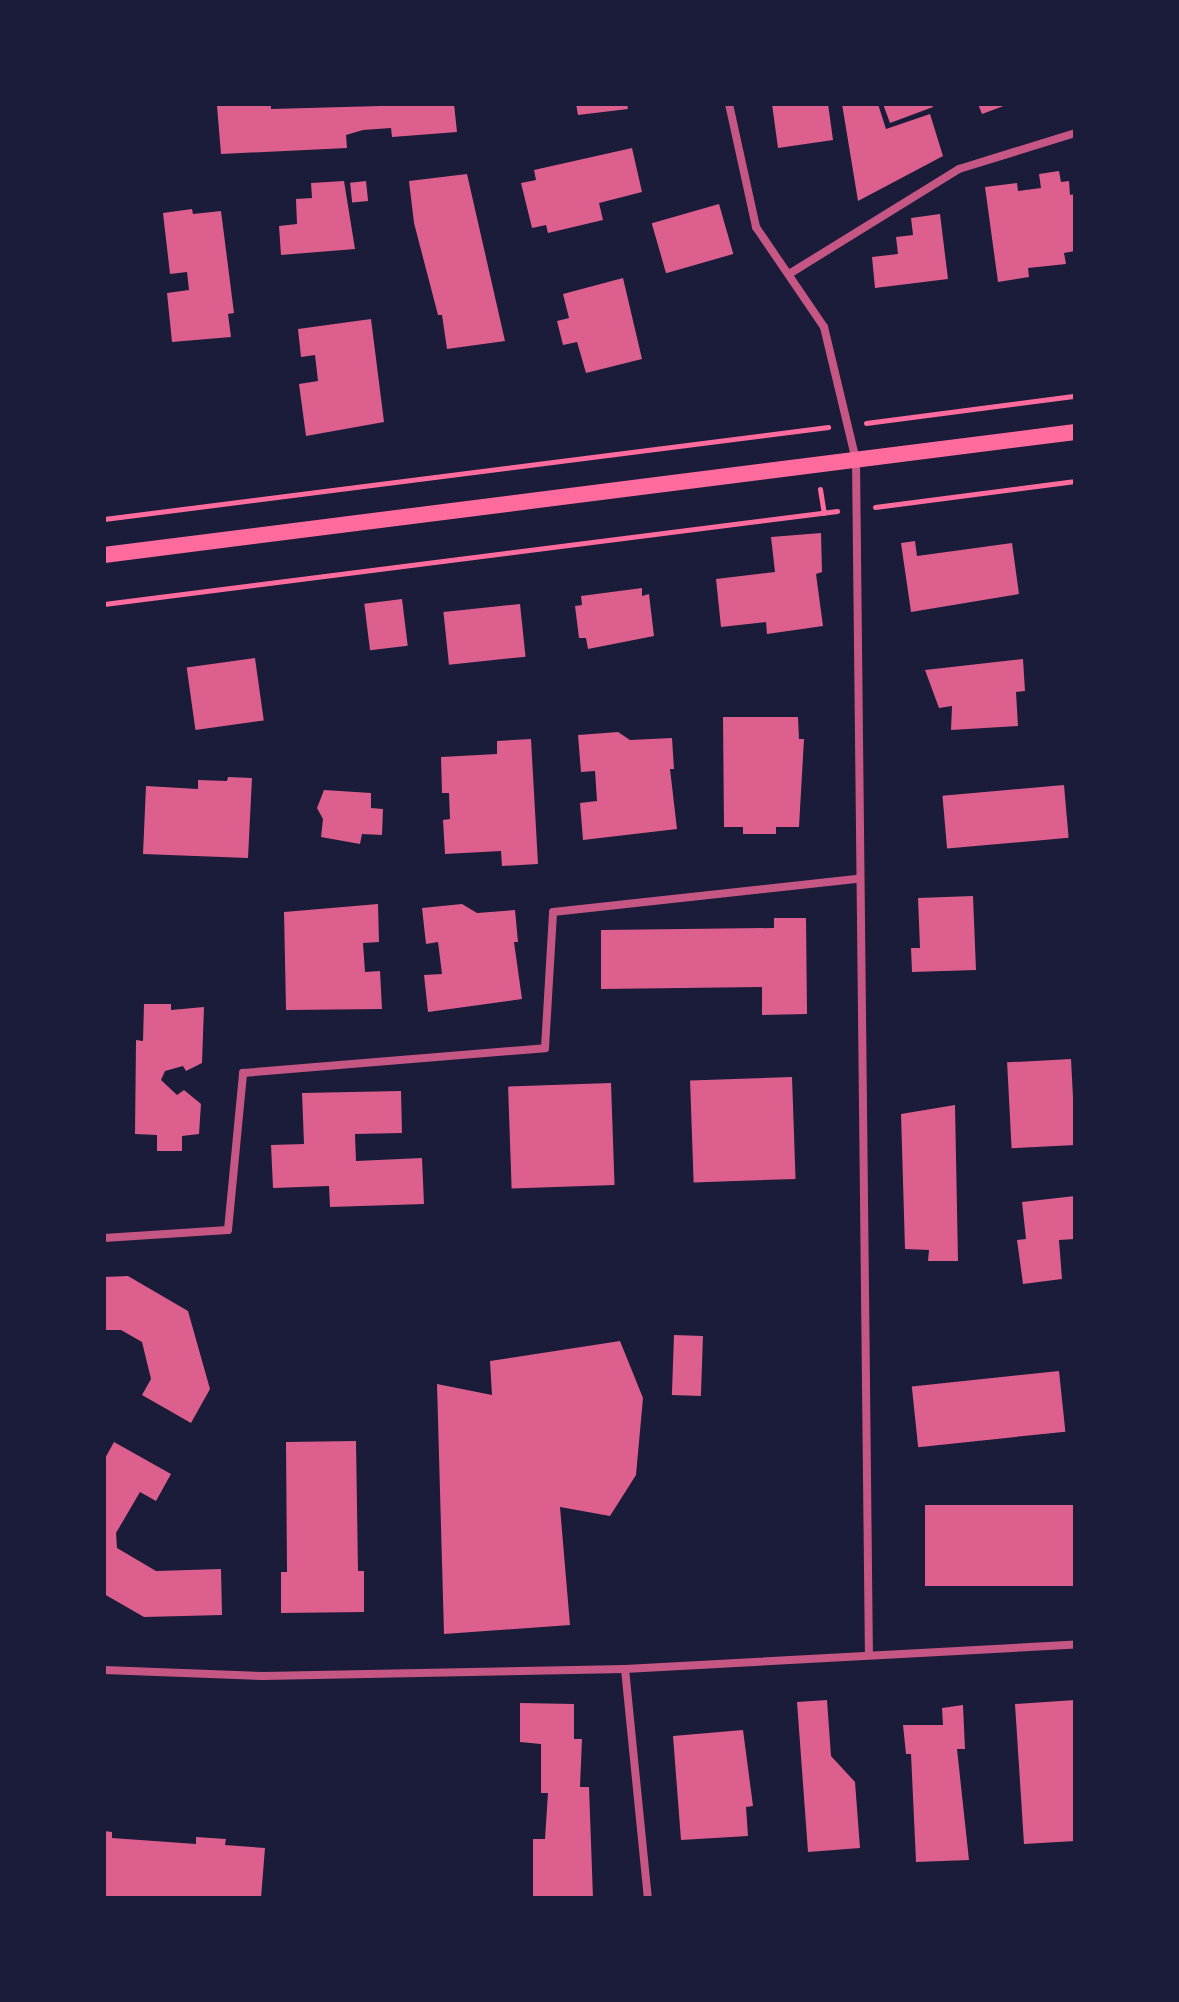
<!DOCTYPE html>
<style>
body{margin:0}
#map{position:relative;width:1179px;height:2002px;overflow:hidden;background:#1b1b3a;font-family:Ubuntu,sans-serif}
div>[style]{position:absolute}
.building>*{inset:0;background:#dd5f8e;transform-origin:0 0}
.path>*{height:5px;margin:-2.5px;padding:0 2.5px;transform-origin:2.5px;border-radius:2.5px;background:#ff6b9d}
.minor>*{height:8px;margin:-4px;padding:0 4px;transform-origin:4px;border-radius:4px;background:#c65784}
.secondary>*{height:16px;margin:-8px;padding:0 8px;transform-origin:8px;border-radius:8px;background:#ff6b9d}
span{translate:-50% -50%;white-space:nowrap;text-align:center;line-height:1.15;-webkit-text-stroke:6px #1b1b3a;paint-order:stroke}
.frame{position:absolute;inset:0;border:106px solid #1b1b3a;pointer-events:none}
</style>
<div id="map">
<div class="building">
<i style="clip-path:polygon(271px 104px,271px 109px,454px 104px,457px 132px,392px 137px,391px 128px,363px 130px,346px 135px,347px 148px,221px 154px,217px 106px)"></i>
<i style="clip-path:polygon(576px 104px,627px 104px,628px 109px,578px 115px)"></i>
<i style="clip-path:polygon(772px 104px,828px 104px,833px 140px,778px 148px)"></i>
<i style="clip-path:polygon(842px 104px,878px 104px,886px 129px,930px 114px,943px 156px,858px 201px)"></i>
<i style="clip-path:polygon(883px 104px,932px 104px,933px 107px,890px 123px)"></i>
<i style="clip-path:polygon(978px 104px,1009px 104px,982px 114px)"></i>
<i style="clip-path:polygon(632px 148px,642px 192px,599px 203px,603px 220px,548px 233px,546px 225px,532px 228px,521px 183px,536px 180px,534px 170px)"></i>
<i style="clip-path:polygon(1059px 171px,1061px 182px,1069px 181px,1070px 195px,1075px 194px,1075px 251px,1064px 253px,1066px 264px,1028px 268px,1029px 277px,998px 282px,985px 187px,1017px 183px,1018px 191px,1041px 188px,1039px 174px)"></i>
<i style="clip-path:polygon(467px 174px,505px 341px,447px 349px,442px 315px,438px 315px,414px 223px,409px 181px)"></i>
<i style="clip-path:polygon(344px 181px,355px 249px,281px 255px,279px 226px,297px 224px,296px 199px,312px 198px,311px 183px)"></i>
<i style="left:366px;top:181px;width:20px;height:16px;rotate:84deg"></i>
<i style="left:719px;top:204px;width:52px;height:70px;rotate:74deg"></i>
<i style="clip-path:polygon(192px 209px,193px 214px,221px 211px,234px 313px,228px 314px,231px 337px,172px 342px,167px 293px,189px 290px,187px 272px,170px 274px,163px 213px)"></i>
<i style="clip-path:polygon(940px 214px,948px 279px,875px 288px,872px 257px,898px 254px,896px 237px,913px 235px,911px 218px)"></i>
<i style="clip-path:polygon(623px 278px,642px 359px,586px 373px,577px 342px,563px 345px,557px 321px,569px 318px,563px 294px)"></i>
<i style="clip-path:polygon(371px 319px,384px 422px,306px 436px,299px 384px,318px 381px,315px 355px,301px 357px,298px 329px)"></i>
<i style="clip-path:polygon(821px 533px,822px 572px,816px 574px,823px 626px,767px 634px,766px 622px,721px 627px,716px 579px,775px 572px,771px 537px)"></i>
<i style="clip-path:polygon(915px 541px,917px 556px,1012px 543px,1019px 594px,911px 612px,901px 543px)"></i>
<i style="clip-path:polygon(642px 588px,642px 596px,649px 594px,654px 636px,588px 649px,586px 638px,579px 638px,575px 606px,582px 605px,581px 596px)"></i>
<i style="left:402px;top:599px;width:47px;height:38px;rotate:83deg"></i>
<i style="left:520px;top:604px;width:53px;height:77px;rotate:84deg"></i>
<i style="left:255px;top:658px;width:63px;height:69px;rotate:82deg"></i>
<i style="clip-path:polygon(1023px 659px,1025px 691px,1016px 692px,1018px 726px,951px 730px,952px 706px,939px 708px,925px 670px)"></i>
<i style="clip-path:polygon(723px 717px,798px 717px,799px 739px,804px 739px,799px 827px,776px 827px,776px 834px,743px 834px,743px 827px,724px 827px)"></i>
<i style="clip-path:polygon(618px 732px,630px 740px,672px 738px,674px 769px,670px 769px,677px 829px,583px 840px,580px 803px,597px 801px,595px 771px,581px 772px,578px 735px)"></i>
<i style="clip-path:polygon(531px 739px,538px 864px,502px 866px,501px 851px,445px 854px,443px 820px,450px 819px,449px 793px,442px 793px,441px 757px,497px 754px,497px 741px)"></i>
<i style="clip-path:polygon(228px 777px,252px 778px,248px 858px,143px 854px,146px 786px,198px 789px,198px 780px,227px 781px)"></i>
<i style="left:1064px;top:785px;width:53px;height:122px;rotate:85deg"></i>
<i style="clip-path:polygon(324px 790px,371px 793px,371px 808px,383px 809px,382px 835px,362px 834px,360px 844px,321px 837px,323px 819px,317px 808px)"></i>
<i style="clip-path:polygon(973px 896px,976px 970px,912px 972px,911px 948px,920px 948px,918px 898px)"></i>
<i style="clip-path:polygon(378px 904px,379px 942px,363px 943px,365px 972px,380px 971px,382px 1009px,286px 1010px,284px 912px)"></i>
<i style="clip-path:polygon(462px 904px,477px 913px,515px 910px,518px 942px,514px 942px,522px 999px,428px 1012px,424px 975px,442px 974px,438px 942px,426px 944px,422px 908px)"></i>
<i style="clip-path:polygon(774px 918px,806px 918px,807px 1014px,762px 1015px,762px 987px,601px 989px,601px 930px,774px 928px)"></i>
<i style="clip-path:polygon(144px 1004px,171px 1004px,171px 1010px,204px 1007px,202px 1063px,186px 1071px,183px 1066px,165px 1071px,161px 1080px,177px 1095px,184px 1090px,201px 1104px,199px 1134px,182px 1136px,182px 1151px,157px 1151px,157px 1135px,135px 1134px,136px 1040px,143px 1041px)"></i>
<i style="left:1071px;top:1059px;width:86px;height:64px;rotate:87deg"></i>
<i style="left:792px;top:1077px;width:102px;height:102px;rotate:88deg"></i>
<i style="left:611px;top:1083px;width:102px;height:103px;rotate:88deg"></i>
<i style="clip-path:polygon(401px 1091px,402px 1133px,355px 1134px,356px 1161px,422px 1158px,424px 1204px,330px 1207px,329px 1186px,273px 1188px,271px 1145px,304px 1144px,302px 1093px)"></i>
<i style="clip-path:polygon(955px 1105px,958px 1261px,928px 1261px,929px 1250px,905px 1249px,901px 1114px)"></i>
<i style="clip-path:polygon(1075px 1196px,1075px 1239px,1059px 1240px,1062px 1279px,1023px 1284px,1017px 1240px,1026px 1239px,1022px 1202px)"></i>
<i style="clip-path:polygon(128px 1276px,188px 1311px,210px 1389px,191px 1423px,142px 1395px,151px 1379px,142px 1342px,121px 1330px,104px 1330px,104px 1277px)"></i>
<i style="left:674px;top:1335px;width:29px;height:60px;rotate:2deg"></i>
<i style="clip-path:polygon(620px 1341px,643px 1398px,636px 1475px,610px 1516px,560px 1507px,570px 1625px,444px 1634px,437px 1384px,492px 1395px,490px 1361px)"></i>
<i style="left:1059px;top:1371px;width:61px;height:148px;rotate:84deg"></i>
<i style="clip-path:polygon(356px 1441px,358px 1571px,364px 1571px,364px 1612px,281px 1613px,281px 1572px,287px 1572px,286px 1442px)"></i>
<i style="clip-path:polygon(114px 1442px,171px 1474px,156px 1501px,140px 1492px,116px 1533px,117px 1548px,156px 1571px,221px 1569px,222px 1615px,144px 1617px,104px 1594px,104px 1460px)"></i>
<i style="left:1075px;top:1505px;width:81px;height:150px;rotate:90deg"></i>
<i style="clip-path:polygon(827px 1700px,831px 1756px,855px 1782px,860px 1848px,808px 1852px,797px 1702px)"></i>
<i style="clip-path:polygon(1075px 1700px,1075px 1841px,1024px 1844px,1015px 1704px)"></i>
<i style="clip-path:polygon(520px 1703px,574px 1704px,574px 1739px,582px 1739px,580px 1787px,589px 1787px,593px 1898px,533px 1898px,533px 1839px,545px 1839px,548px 1793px,541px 1793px,541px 1744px,520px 1742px)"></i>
<i style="clip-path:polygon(963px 1705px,965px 1749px,957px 1749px,969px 1860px,916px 1862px,911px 1754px,906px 1754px,903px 1725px,943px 1725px,942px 1708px)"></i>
<i style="clip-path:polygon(743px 1730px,753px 1806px,746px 1807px,748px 1836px,681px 1840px,673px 1736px)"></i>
<i style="clip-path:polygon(104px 1831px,112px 1832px,112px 1838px,196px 1844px,196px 1837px,226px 1839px,225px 1845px,265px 1848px,261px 1898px,104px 1898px)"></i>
</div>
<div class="path">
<i style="left:866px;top:423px;width:211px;rotate:-7.4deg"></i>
<i style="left:820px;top:489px;width:24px;rotate:81deg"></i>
<i style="left:875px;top:507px;width:202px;rotate:-7.4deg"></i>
<i style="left:104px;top:519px;width:730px;rotate:-7.24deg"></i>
<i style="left:104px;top:604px;width:739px;rotate:-7.23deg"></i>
</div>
<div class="minor">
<i style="left:729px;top:104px;width:126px;rotate:77.6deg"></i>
<i style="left:756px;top:227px;width:121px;rotate:55.8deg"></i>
<i style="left:824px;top:327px;width:137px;rotate:76.5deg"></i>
<i style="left:856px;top:460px;width:1195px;rotate:89.38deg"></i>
<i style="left:789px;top:274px;width:200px;rotate:-31.7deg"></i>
<i style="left:959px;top:169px;width:121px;rotate:-17.2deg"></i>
<i style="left:104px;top:1238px;width:124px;rotate:-3.7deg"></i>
<i style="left:228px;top:1230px;width:158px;rotate:-84.5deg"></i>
<i style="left:243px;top:1073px;width:303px;rotate:-4.7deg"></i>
<i style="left:545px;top:1048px;width:136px;rotate:-86.6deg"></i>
<i style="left:553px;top:912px;width:307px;rotate:-6.2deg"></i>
<i style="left:625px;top:1669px;width:230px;rotate:84.3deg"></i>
<i style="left:104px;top:1670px;width:159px;rotate:2.2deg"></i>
<i style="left:263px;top:1676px;width:362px;rotate:-1.1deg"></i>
<i style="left:625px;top:1669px;width:451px;rotate:-3.1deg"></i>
</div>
<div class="secondary">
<i style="left:104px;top:555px;width:979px;rotate:-7.22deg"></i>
</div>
<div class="frame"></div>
</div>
